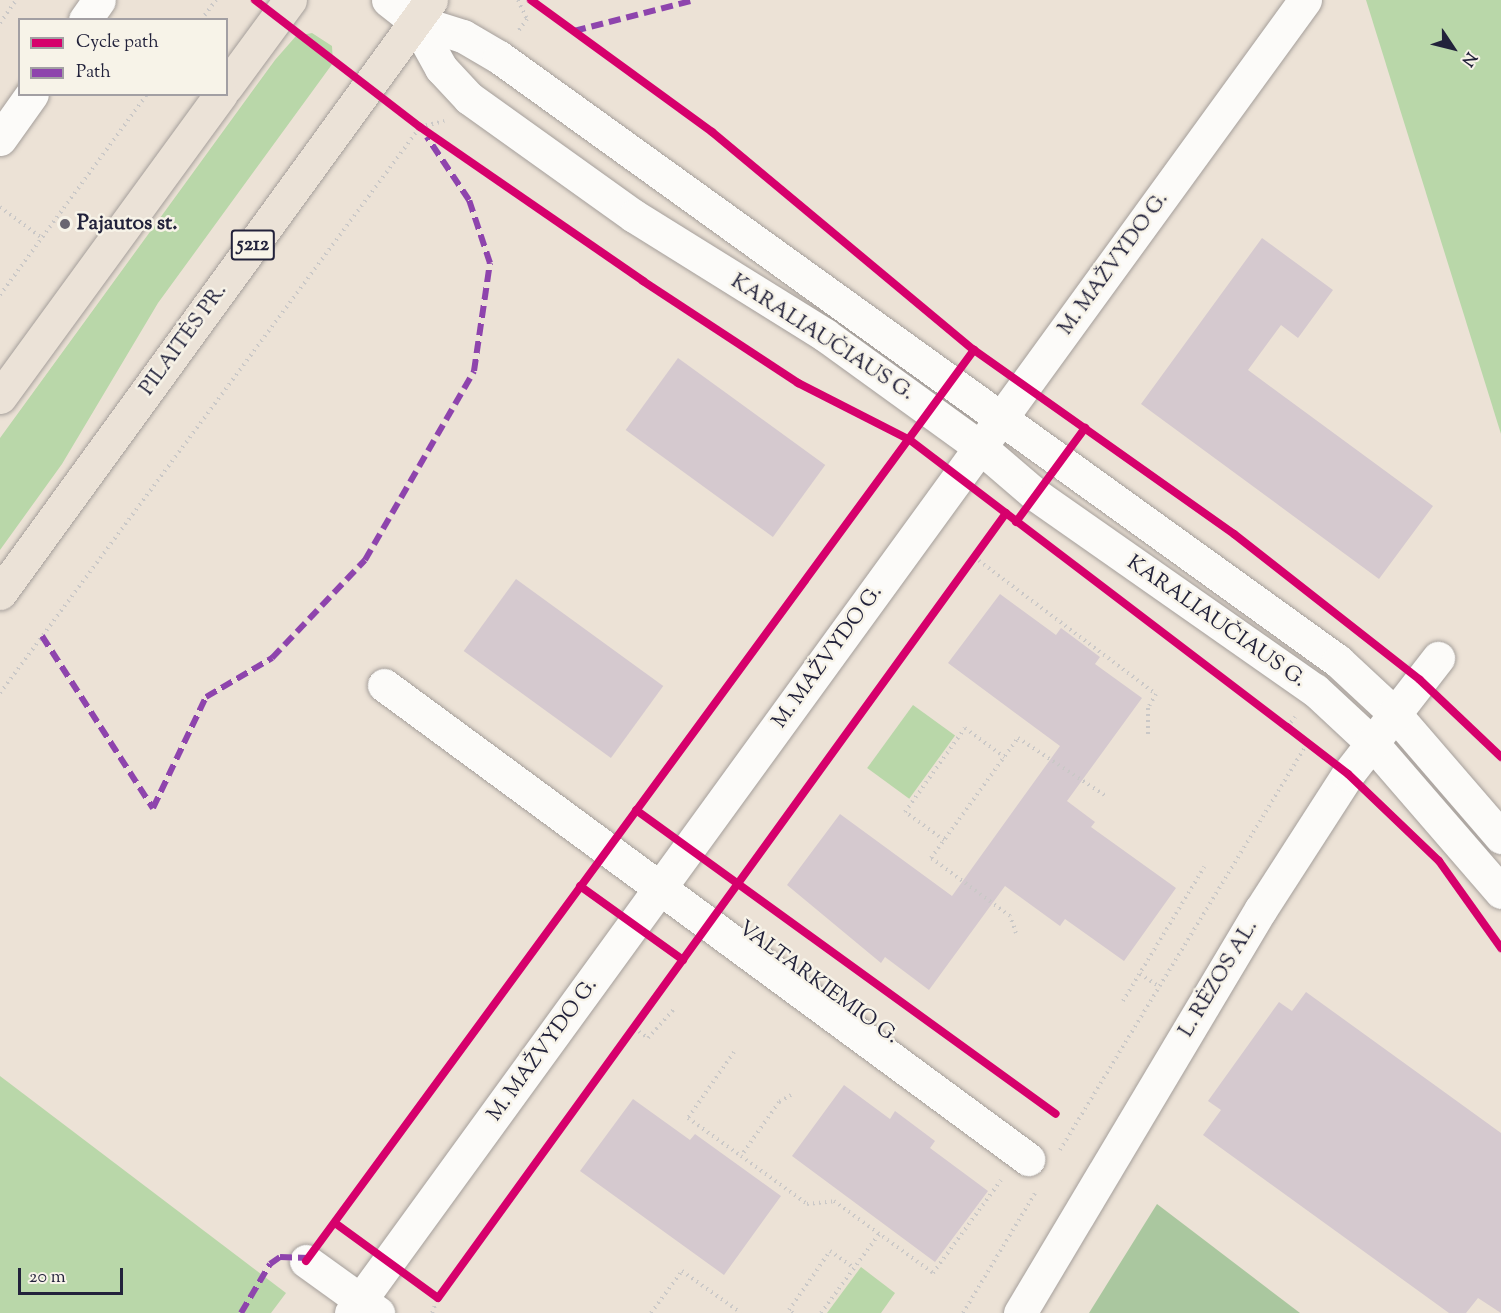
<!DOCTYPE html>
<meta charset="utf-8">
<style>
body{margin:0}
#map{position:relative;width:1501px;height:1313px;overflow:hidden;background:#ece2d6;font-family:"Sorts Mill Goudy",serif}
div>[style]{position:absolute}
.green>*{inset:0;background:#b9d7a9;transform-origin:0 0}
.forest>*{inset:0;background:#aac79f}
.building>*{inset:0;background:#d5c9cf;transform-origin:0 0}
.path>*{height:4px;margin-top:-2px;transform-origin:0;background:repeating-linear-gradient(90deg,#cac8c7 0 1.5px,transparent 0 6px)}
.roads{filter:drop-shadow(0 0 2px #a59f9b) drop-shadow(0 0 2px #a59f9b)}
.minor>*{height:33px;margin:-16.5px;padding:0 16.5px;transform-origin:16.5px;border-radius:16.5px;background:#fcfbf9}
.major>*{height:33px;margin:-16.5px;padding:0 16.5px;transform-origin:16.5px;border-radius:16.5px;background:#ebe2d7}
.quiet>*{height:6px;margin-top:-3px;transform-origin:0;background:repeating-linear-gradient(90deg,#8e44ad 0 12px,transparent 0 18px)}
.cycleway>*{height:8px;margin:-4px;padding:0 4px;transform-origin:4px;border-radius:4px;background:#d6006c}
.dots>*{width:16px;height:16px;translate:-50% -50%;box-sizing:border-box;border:3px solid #f7f3e8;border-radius:50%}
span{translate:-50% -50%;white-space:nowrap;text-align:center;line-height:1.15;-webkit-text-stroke:5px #f7f3e8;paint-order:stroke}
.shield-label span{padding:2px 4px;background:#f7f3e8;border:2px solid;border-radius:4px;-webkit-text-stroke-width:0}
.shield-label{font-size:20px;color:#22223b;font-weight:700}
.poi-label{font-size:21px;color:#22223b;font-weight:700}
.left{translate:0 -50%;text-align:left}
.street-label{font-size:21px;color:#22223b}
.legend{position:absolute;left:18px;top:18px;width:210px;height:78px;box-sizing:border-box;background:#f7f3e8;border:2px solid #a29fa3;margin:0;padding:8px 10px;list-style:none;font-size:18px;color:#22223b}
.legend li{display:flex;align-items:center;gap:12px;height:30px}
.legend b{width:30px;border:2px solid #a29fa3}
.north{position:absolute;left:1423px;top:18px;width:60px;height:60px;-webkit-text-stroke:4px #f7f3e8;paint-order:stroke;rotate:125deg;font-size:16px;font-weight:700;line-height:24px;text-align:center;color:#22223b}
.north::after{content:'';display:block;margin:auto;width:21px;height:27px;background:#22223b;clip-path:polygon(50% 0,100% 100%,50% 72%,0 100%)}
.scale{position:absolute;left:18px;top:1268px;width:105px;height:27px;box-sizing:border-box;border:3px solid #22223b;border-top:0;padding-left:8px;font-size:18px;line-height:21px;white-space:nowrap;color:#22223b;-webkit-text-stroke:4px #f7f3e8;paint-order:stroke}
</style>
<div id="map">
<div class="green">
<i style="clip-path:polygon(1366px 0,1501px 0,1501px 434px)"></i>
<i style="clip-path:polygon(312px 33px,332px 46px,333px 63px,158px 303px,62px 464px,0 550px,0 438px,275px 60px,296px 36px)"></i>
<i style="left:913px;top:705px;width:52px;height:78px;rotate:36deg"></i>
<i style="clip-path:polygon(0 1076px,286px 1293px,271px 1313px,0 1313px)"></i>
<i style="clip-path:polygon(861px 1267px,895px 1293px,881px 1313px,827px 1313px)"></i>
</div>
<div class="forest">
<i style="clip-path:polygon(1157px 1204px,1300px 1313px,1089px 1313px)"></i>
</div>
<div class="building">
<i style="clip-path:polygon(1262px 238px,1333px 290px,1298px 338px,1281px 325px,1248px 370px,1433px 506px,1379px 579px,1141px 404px)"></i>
<i style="left:678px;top:358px;width:182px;height:89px;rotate:36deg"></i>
<i style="left:516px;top:579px;width:182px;height:89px;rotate:36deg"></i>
<i style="clip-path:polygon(1000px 594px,1056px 635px,1061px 628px,1100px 657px,1095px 664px,1142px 698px,1067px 801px,1095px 822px,1091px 827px,1176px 888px,1124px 961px,1065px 919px,1060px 926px,1005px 886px,929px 990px,885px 957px,881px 963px,787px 885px,840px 814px,952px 896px,1060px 746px,948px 663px)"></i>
<i style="clip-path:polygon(1306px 992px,1501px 1133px,1501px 1313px,1478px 1298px,1466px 1313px,1449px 1313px,1203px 1135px,1221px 1110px,1208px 1101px,1279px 1002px,1292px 1011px)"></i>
<i style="clip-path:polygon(844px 1085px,890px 1119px,895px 1111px,935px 1141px,930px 1148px,988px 1191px,935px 1262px,792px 1156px)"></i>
<i style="clip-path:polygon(633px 1099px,690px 1140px,695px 1134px,781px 1196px,724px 1275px,580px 1171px)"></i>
</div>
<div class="path">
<i style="left:518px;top:0;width:21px;rotate:65deg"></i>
<i style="left:527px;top:19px;width:14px;rotate:126deg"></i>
<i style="left:201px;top:20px;width:25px;rotate:-53deg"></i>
<i style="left:0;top:23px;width:28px;rotate:-55deg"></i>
<i style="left:0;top:207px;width:52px;rotate:36.4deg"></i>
<i style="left:0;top:295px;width:249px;rotate:-53.8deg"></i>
<i style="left:974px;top:557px;width:228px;rotate:37deg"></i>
<i style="left:1156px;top:694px;width:16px;rotate:120deg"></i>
<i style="left:1148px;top:708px;width:29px;rotate:90deg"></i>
<i style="left:0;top:693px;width:705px;rotate:-53.42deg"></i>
<i style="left:420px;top:127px;width:25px;rotate:-14deg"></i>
<i style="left:1287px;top:727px;width:13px;rotate:-51deg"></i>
<i style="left:944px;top:840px;width:48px;rotate:-144.3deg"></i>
<i style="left:905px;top:812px;width:103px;rotate:-54.5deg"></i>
<i style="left:965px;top:728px;width:49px;rotate:36.6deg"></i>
<i style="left:1016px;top:933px;width:18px;rotate:-109deg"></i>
<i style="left:1010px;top:916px;width:98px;rotate:-143.7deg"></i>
<i style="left:931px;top:858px;width:148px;rotate:-54.1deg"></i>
<i style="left:1018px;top:738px;width:105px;rotate:33.4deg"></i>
<i style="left:1140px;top:974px;width:24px;rotate:33deg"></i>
<i style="left:1123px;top:1001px;width:157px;rotate:-58.8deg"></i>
<i style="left:634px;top:1028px;width:17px;rotate:36deg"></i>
<i style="left:648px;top:1038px;width:40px;rotate:-48deg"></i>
<i style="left:734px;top:1052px;width:80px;rotate:124.9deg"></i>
<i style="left:688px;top:1118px;width:65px;rotate:35.6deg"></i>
<i style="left:791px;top:1095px;width:14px;rotate:150deg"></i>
<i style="left:779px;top:1102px;width:66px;rotate:125.1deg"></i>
<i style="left:741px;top:1156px;width:82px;rotate:36deg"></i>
<i style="left:807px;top:1204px;width:27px;rotate:-6deg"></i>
<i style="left:834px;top:1201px;width:122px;rotate:36deg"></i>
<i style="left:933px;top:1273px;width:115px;rotate:-53.8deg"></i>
<i style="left:1060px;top:1150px;width:476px;rotate:-58.7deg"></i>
<i style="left:432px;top:1313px;width:16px;rotate:-68deg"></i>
<i style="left:651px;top:1313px;width:52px;rotate:-53.6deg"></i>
<i style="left:682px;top:1271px;width:72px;rotate:35.4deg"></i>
<i style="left:793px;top:1313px;width:5px;rotate:-143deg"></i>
<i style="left:789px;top:1310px;width:72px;rotate:-55.2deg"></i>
<i style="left:830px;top:1251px;width:29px;rotate:35deg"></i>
<i style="left:821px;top:1313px;width:98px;rotate:-53.7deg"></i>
<i style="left:963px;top:1313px;width:140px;rotate:-59deg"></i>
</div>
<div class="roads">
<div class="minor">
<i style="left:388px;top:0;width:34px;rotate:38deg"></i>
<i style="left:415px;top:21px;width:50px;rotate:17.4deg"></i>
<i style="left:463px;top:36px;width:42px;rotate:30.3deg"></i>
<i style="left:499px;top:57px;width:1034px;rotate:35.75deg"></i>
<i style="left:1338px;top:661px;width:76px;rotate:42.9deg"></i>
<i style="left:1394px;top:713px;width:164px;rotate:49.2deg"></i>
<i style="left:85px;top:20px;width:24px;rotate:-55deg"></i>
<i style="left:415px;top:21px;width:54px;rotate:61deg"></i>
<i style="left:441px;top:68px;width:41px;rotate:47deg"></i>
<i style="left:469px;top:98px;width:203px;rotate:35.6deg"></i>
<i style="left:634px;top:216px;width:225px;rotate:31.9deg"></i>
<i style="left:825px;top:335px;width:191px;rotate:35.9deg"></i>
<i style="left:980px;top:447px;width:74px;rotate:40.6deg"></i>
<i style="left:1036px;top:495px;width:340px;rotate:35deg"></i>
<i style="left:1315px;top:690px;width:78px;rotate:42.9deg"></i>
<i style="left:1372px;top:743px;width:197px;rotate:49.1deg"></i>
<i style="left:0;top:139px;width:55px;rotate:-54.6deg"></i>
<i style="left:384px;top:685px;width:800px;rotate:36.35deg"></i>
<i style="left:306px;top:1261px;width:89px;rotate:35.8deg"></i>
<i style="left:351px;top:1313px;width:1623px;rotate:-54deg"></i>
<i style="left:1020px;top:1313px;width:470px;rotate:-59.2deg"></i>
<i style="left:1261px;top:909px;width:161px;rotate:-57.2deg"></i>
<i style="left:1348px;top:774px;width:147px;rotate:-52.2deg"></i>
</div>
<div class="major">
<i style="left:226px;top:87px;width:108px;rotate:-53.7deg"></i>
<i style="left:0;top:397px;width:375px;rotate:-53.9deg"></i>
<i style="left:0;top:593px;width:733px;rotate:-53.99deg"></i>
</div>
</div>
<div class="quiet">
<i style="left:574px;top:31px;width:125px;rotate:-14.4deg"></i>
<i style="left:42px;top:636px;width:205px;rotate:57.2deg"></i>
<i style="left:153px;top:808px;width:123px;rotate:-64.5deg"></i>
<i style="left:206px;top:697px;width:77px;rotate:-30.6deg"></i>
<i style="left:272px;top:658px;width:135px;rotate:-46.5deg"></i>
<i style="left:365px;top:560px;width:218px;rotate:-60deg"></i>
<i style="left:474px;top:371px;width:109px;rotate:-81.6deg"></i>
<i style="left:490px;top:263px;width:66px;rotate:-108.4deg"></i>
<i style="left:469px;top:200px;width:76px;rotate:-123.7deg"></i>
<i style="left:241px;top:1313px;width:57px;rotate:-59.4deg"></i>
<i style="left:270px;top:1264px;width:12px;rotate:-35deg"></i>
<i style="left:280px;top:1257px;width:29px;rotate:2deg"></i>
</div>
<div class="cycleway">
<i style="left:255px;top:0;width:208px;rotate:37.6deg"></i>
<i style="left:420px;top:127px;width:271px;rotate:34.6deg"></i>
<i style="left:643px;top:281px;width:186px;rotate:33.3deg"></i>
<i style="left:798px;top:383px;width:126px;rotate:27deg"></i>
<i style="left:910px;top:440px;width:474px;rotate:37.3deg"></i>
<i style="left:1287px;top:727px;width:77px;rotate:37.6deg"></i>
<i style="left:1348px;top:774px;width:126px;rotate:43.7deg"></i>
<i style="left:1439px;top:861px;width:107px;rotate:54.5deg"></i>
<i style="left:531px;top:0;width:224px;rotate:36.1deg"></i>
<i style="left:712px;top:132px;width:341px;rotate:39.8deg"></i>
<i style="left:974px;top:350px;width:319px;rotate:35.3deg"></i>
<i style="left:1234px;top:534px;width:236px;rotate:38.1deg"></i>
<i style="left:1420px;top:680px;width:112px;rotate:43.5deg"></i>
<i style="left:1016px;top:522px;width:117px;rotate:-53.7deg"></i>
<i style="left:636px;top:810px;width:518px;rotate:35.9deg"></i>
<i style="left:580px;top:886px;width:127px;rotate:35.7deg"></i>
<i style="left:335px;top:1223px;width:127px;rotate:36.1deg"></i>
<i style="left:438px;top:1298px;width:969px;rotate:-54.11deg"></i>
<i style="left:306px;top:1261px;width:1130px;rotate:-53.75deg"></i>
</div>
<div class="dots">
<i style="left:65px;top:224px;background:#696571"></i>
</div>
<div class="shield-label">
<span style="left:253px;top:245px">5212</span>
</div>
<div class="poi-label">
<span class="left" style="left:77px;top:224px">Pajautos st.</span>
</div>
<div class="street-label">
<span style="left:1114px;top:264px;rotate:-54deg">M. MAŽVYDO G.</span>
<span style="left:822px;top:338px;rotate:33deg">KARALIAUČIAUS G.</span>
<span style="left:184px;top:340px;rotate:-54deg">PILAITĖS PR.</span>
<span style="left:1216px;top:622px;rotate:35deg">KARALIAUČIAUS G.</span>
<span style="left:828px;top:657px;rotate:-54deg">M. MAŽVYDO G.</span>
<span style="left:1219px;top:979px;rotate:-59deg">L. RĖZOS AL.</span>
<span style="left:818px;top:983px;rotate:36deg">VALTARKIEMIO G.</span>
<span style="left:543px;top:1050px;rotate:-54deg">M. MAŽVYDO G.</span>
</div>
<ul class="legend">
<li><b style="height:8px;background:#d6006c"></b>Cycle path</li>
<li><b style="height:8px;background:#8e44ad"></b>Path</li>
</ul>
<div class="north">N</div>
<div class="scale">20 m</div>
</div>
